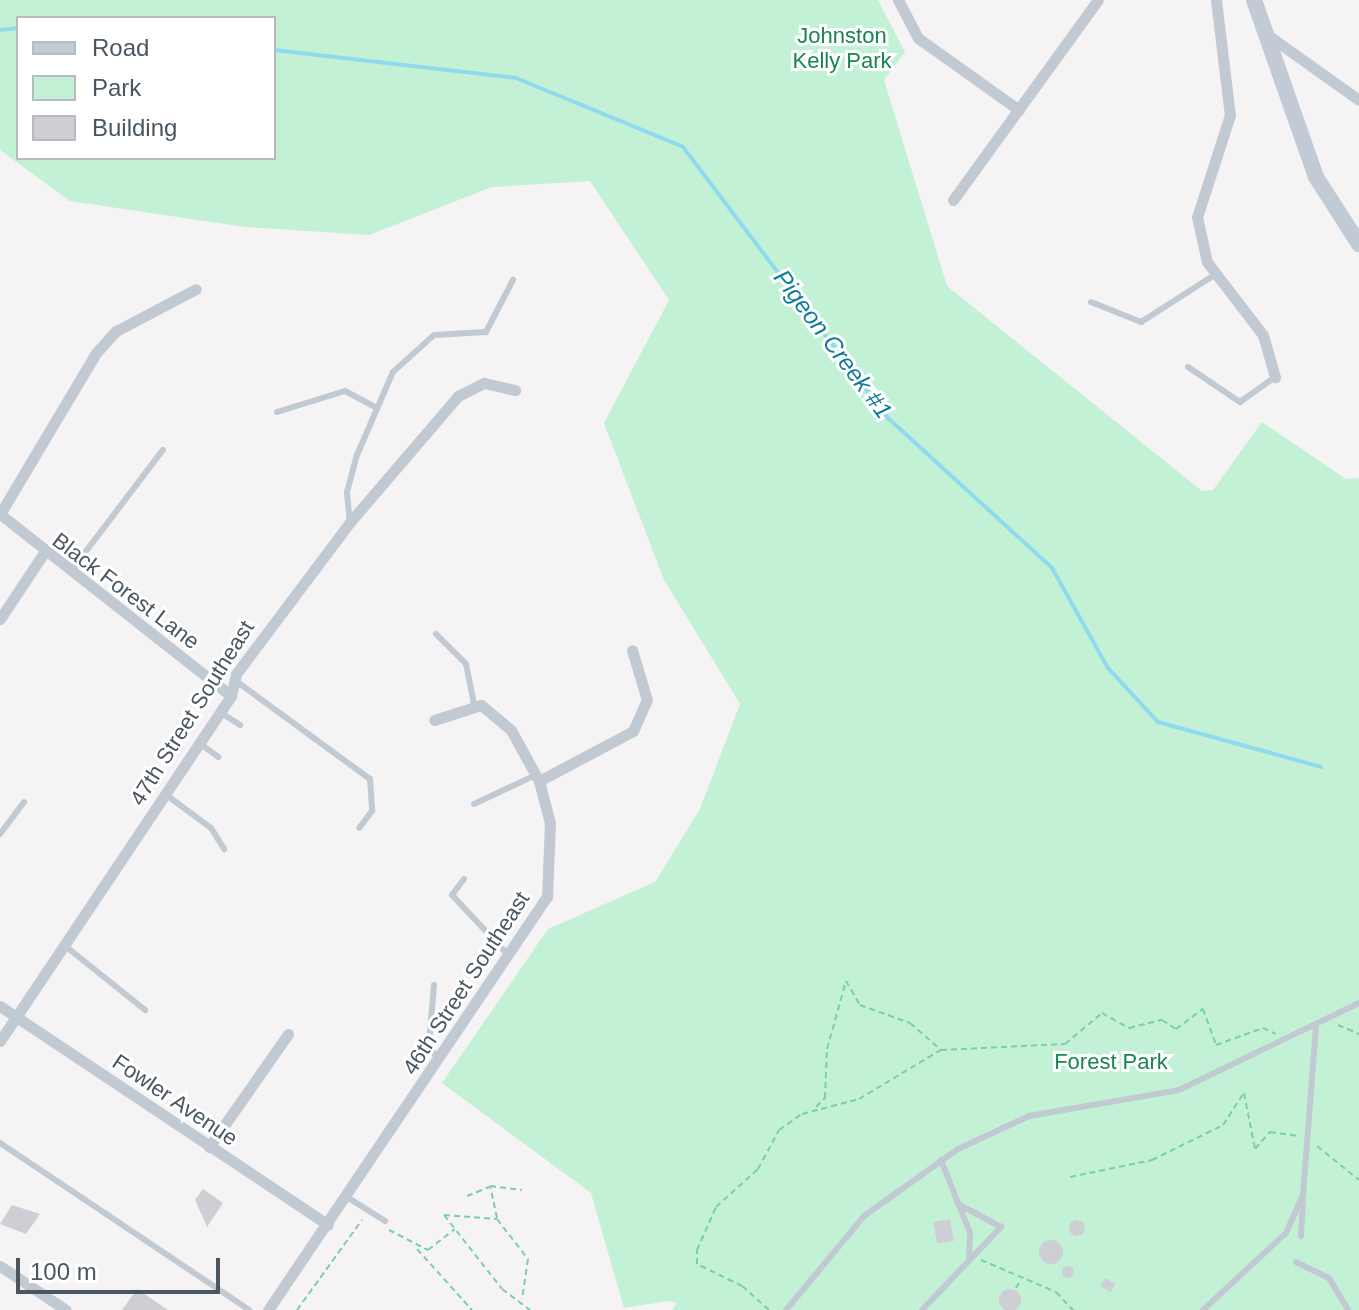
<!DOCTYPE html>
<style>
body{margin:0}
#map{position:relative;width:1359px;height:1310px;overflow:hidden;background:#f5f3f3;font-family:Helvetica,sans-serif}
div>[style]{position:absolute}
.green>*{inset:0;background:#c3f1d5}
.stream>*{height:4px;margin:-2px;padding:0 2px;transform-origin:2px;border-radius:2px;background:#90daee}
.building>*{inset:0;background:#cdcfd5;transform-origin:0 0}
.round{border-radius:50%}
.path>*{height:2px;margin-top:-1px;transform-origin:0;background:repeating-linear-gradient(90deg,#7ad0a6 0 6px,transparent 0 10px)}
.lane>*{height:6px;margin:-3px;padding:0 3px;transform-origin:3px;border-radius:3px;background:#c1cad2}
.street>*{height:11px;margin:-5.5px;padding:0 5.5px;transform-origin:5.5px;border-radius:5.5px;background:#c1cad2}
.secondary>*{height:16px;margin:-8px;padding:0 8px;transform-origin:8px;border-radius:8px;background:#c1cbd6}
span{translate:-50% -50%;white-space:nowrap;text-align:center;line-height:1.15;-webkit-text-stroke:6px #fff;paint-order:stroke}
.park-label{font-size:22px;color:#17864f}
.street-label{font-size:22px;color:#4a5661}
.water-label{font-size:24px;color:#0c7c9b;font-style:italic}
.legend{position:absolute;left:16px;top:16px;width:260px;height:144px;box-sizing:border-box;background:#fff;border:2px solid #b7bbc0;margin:0;padding:10px 14px;list-style:none;font-size:24px;color:#4a5661}
.legend li{display:flex;align-items:center;gap:16px;height:40px}
.legend b{width:40px;border:2px solid #b7bbc0}
.scale{position:absolute;left:16px;top:1258px;width:204px;height:36px;box-sizing:border-box;border:4px solid #4a5661;border-top:0;padding-left:10px;font-size:24px;line-height:28px;white-space:nowrap;color:#4a5661;-webkit-text-stroke:6px #fff;paint-order:stroke}
</style>
<div id="map">
<div class="green">
<i style="clip-path:polygon(evenodd,0 0,878px 0,905px 52px,884px 80px,947px 286px,1202px 491px,1213px 490px,1262px 422px,1346px 479px,1359px 478px,1359px 1310px,672px 1310px,677px 1303px,668px 1301px,624px 1308px,591px 1193px,442px 1083px,548px 929px,655px 882px,700px 809px,740px 704px,664px 580px,604px 423px,669px 300px,590px 181px,492px 187px,369px 235px,245px 227px,70px 201px,0 150px,0 0,18px 18px,274px 18px,274px 158px,18px 158px,18px 18px)"></i>
</div>
<div class="stream">
<i style="left:0;top:30px;width:18px;rotate:-6deg"></i>
<i style="left:274px;top:50px;width:244px;rotate:6.6deg"></i>
<i style="left:516px;top:78px;width:181px;rotate:22.4deg"></i>
<i style="left:683px;top:147px;width:340px;rotate:52.9deg"></i>
<i style="left:888px;top:418px;width:222px;rotate:42.4deg"></i>
<i style="left:1052px;top:568px;width:115px;rotate:60.8deg"></i>
<i style="left:1108px;top:668px;width:74px;rotate:47.2deg"></i>
<i style="left:1158px;top:722px;width:169px;rotate:15.4deg"></i>
</div>
<div class="building">
<i style="clip-path:polygon(203px 1189px,223px 1203px,207px 1227px,195px 1200px)"></i>
<i style="clip-path:polygon(12px 1205px,40px 1214px,26px 1234px,0 1224px)"></i>
<i style="left:950px;top:1219px;width:22px;height:17px;rotate:80deg"></i>
<i class="round" style="left:1069px;top:1220px;width:16px;height:16px"></i>
<i class="round" style="left:1039px;top:1240px;width:24px;height:24px"></i>
<i class="round" style="left:1062px;top:1266px;width:12px;height:12px"></i>
<i style="left:1105px;top:1278px;width:12px;height:9px;rotate:31deg"></i>
<i style="clip-path:polygon(137px 1289px,168px 1310px,122px 1310px)"></i>
<i class="round" style="left:999px;top:1289px;width:22px;height:22px"></i>
</div>
<div class="path">
<i style="left:1338px;top:1025px;width:23px;rotate:23deg"></i>
<i style="left:816px;top:1107px;width:13px;rotate:-45deg"></i>
<i style="left:825px;top:1098px;width:49px;rotate:-87.7deg"></i>
<i style="left:827px;top:1049px;width:71px;rotate:-74.4deg"></i>
<i style="left:846px;top:981px;width:28px;rotate:60deg"></i>
<i style="left:860px;top:1005px;width:53px;rotate:19.8deg"></i>
<i style="left:910px;top:1023px;width:40px;rotate:41deg"></i>
<i style="left:1317px;top:1146px;width:54px;rotate:39deg"></i>
<i style="left:1070px;top:1177px;width:84px;rotate:-11.7deg"></i>
<i style="left:1152px;top:1160px;width:79px;rotate:-26.2deg"></i>
<i style="left:1223px;top:1125px;width:38px;rotate:-57deg"></i>
<i style="left:1244px;top:1093px;width:57px;rotate:78.9deg"></i>
<i style="left:1255px;top:1149px;width:23px;rotate:-49deg"></i>
<i style="left:1270px;top:1132px;width:27px;rotate:8deg"></i>
<i style="left:467px;top:1196px;width:24px;rotate:-22deg"></i>
<i style="left:444px;top:1215px;width:53px;rotate:4.3deg"></i>
<i style="left:497px;top:1219px;width:51px;rotate:52.2deg"></i>
<i style="left:528px;top:1259px;width:40px;rotate:98.5deg"></i>
<i style="left:444px;top:1215px;width:94px;rotate:51.9deg"></i>
<i style="left:502px;top:1289px;width:35px;rotate:37deg"></i>
<i style="left:497px;top:1218px;width:33px;rotate:-102deg"></i>
<i style="left:490px;top:1186px;width:32px;rotate:7deg"></i>
<i style="left:389px;top:1230px;width:44px;rotate:27.1deg"></i>
<i style="left:428px;top:1250px;width:34px;rotate:-38deg"></i>
<i style="left:417px;top:1249px;width:82px;rotate:48deg"></i>
<i style="left:981px;top:1260px;width:82px;rotate:23.1deg"></i>
<i style="left:1056px;top:1292px;width:25px;rotate:47deg"></i>
<i style="left:1016px;top:1288px;width:10px;rotate:-61deg"></i>
<i style="left:297px;top:1310px;width:111px;rotate:-54.2deg"></i>
<i style="left:769px;top:1310px;width:36px;rotate:-138deg"></i>
<i style="left:742px;top:1286px;width:50px;rotate:-153.9deg"></i>
<i style="left:697px;top:1264px;width:14px;rotate:-90deg"></i>
<i style="left:697px;top:1250px;width:47px;rotate:-66.2deg"></i>
<i style="left:716px;top:1207px;width:57px;rotate:-42.1deg"></i>
<i style="left:758px;top:1169px;width:44px;rotate:-61.7deg"></i>
<i style="left:779px;top:1130px;width:28px;rotate:-35deg"></i>
<i style="left:802px;top:1114px;width:59px;rotate:-14.7deg"></i>
<i style="left:859px;top:1099px;width:96px;rotate:-30.9deg"></i>
<i style="left:941px;top:1050px;width:124px;rotate:-2.8deg"></i>
<i style="left:1065px;top:1044px;width:48px;rotate:-40deg"></i>
<i style="left:1102px;top:1013px;width:31px;rotate:29deg"></i>
<i style="left:1129px;top:1028px;width:34px;rotate:-14deg"></i>
<i style="left:1162px;top:1020px;width:17px;rotate:33deg"></i>
<i style="left:1176px;top:1029px;width:34px;rotate:-37deg"></i>
<i style="left:1203px;top:1009px;width:38px;rotate:70deg"></i>
<i style="left:1216px;top:1045px;width:50px;rotate:-19.9deg"></i>
<i style="left:1263px;top:1028px;width:14px;rotate:25deg"></i>
</div>
<div class="lane">
<i style="left:1091px;top:302px;width:54px;rotate:21.8deg"></i>
<i style="left:1141px;top:322px;width:89px;rotate:-32.6deg"></i>
<i style="left:1188px;top:367px;width:63px;rotate:33.9deg"></i>
<i style="left:1240px;top:402px;width:43px;rotate:-35.5deg"></i>
<i style="left:277px;top:412px;width:71px;rotate:-17.2deg"></i>
<i style="left:345px;top:391px;width:32px;rotate:28deg"></i>
<i style="left:350px;top:522px;width:30px;rotate:-96deg"></i>
<i style="left:347px;top:492px;width:38px;rotate:-75deg"></i>
<i style="left:357px;top:455px;width:90px;rotate:-66.6deg"></i>
<i style="left:393px;top:372px;width:55px;rotate:-42.1deg"></i>
<i style="left:434px;top:335px;width:52px;rotate:-3.3deg"></i>
<i style="left:486px;top:332px;width:59px;rotate:-62.6deg"></i>
<i style="left:71px;top:571px;width:152px;rotate:-52.8deg"></i>
<i style="left:436px;top:634px;width:42px;rotate:45deg"></i>
<i style="left:466px;top:664px;width:41px;rotate:78.7deg"></i>
<i style="left:236px;top:681px;width:166px;rotate:36.2deg"></i>
<i style="left:370px;top:779px;width:32px;rotate:86deg"></i>
<i style="left:372px;top:811px;width:21px;rotate:127deg"></i>
<i style="left:220px;top:712px;width:24px;rotate:33deg"></i>
<i style="left:199px;top:743px;width:24px;rotate:36deg"></i>
<i style="left:165px;top:794px;width:57px;rotate:36.5deg"></i>
<i style="left:211px;top:828px;width:25px;rotate:58deg"></i>
<i style="left:474px;top:804px;width:68px;rotate:-25.1deg"></i>
<i style="left:0;top:834px;width:40px;rotate:-53deg"></i>
<i style="left:464px;top:879px;width:20px;rotate:127deg"></i>
<i style="left:452px;top:895px;width:83px;rotate:46.9deg"></i>
<i style="left:64px;top:945px;width:104px;rotate:38.7deg"></i>
<i style="left:434px;top:985px;width:60px;rotate:94.8deg"></i>
<i style="left:429px;top:1045px;width:17px;rotate:59deg"></i>
<i style="left:0;top:1143px;width:300px;rotate:33.8deg"></i>
<i style="left:941px;top:1160px;width:79px;rotate:68.3deg"></i>
<i style="left:970px;top:1233px;width:24px;rotate:92deg"></i>
<i style="left:347px;top:1197px;width:45px;rotate:32.3deg"></i>
<i style="left:1301px;top:1236px;width:36px;rotate:-87deg"></i>
<i style="left:1296px;top:1262px;width:37px;rotate:26deg"></i>
<i style="left:1329px;top:1278px;width:37px;rotate:59deg"></i>
<i style="left:786px;top:1310px;width:122px;rotate:-50.3deg"></i>
<i style="left:864px;top:1216px;width:115px;rotate:-35.5deg"></i>
<i style="left:958px;top:1149px;width:78px;rotate:-24.9deg"></i>
<i style="left:1029px;top:1116px;width:152px;rotate:-9.8deg"></i>
<i style="left:1179px;top:1090px;width:200px;rotate:-25.8deg"></i>
<i style="left:922px;top:1310px;width:115px;rotate:-46.4deg"></i>
<i style="left:1001px;top:1227px;width:49px;rotate:-151.9deg"></i>
<i style="left:1203px;top:1310px;width:113px;rotate:-42.9deg"></i>
<i style="left:1286px;top:1233px;width:42px;rotate:-65.9deg"></i>
<i style="left:1303px;top:1195px;width:169px;rotate:-85.6deg"></i>
</div>
<div class="street">
<i style="left:898px;top:0;width:43px;rotate:62.2deg"></i>
<i style="left:918px;top:38px;width:124px;rotate:35.5deg"></i>
<i style="left:1216px;top:0;width:116px;rotate:83.1deg"></i>
<i style="left:1230px;top:115px;width:107px;rotate:107.9deg"></i>
<i style="left:1197px;top:217px;width:46px;rotate:77.5deg"></i>
<i style="left:1207px;top:262px;width:92px;rotate:52.5deg"></i>
<i style="left:1263px;top:335px;width:44px;rotate:74.1deg"></i>
<i style="left:1265px;top:33px;width:115px;rotate:35.5deg"></i>
<i style="left:953px;top:200px;width:247px;rotate:-54.1deg"></i>
<i style="left:0;top:514px;width:187px;rotate:-59.2deg"></i>
<i style="left:96px;top:353px;width:30px;rotate:-48deg"></i>
<i style="left:116px;top:331px;width:90px;rotate:-27.7deg"></i>
<i style="left:0;top:514px;width:294px;rotate:38.2deg"></i>
<i style="left:0;top:619px;width:78px;rotate:-56.5deg"></i>
<i style="left:539px;top:781px;width:106px;rotate:-28deg"></i>
<i style="left:633px;top:731px;width:34px;rotate:-66deg"></i>
<i style="left:647px;top:700px;width:52px;rotate:-106.7deg"></i>
<i style="left:0;top:1006px;width:394px;rotate:33.7deg"></i>
<i style="left:0;top:1041px;width:415px;rotate:-56.2deg"></i>
<i style="left:231px;top:696px;width:23px;rotate:-77deg"></i>
<i style="left:236px;top:674px;width:190px;rotate:-53.1deg"></i>
<i style="left:350px;top:522px;width:166px;rotate:-49.4deg"></i>
<i style="left:458px;top:396px;width:29px;rotate:-27deg"></i>
<i style="left:484px;top:383px;width:32px;rotate:13deg"></i>
<i style="left:209px;top:1147px;width:138px;rotate:-55deg"></i>
<i style="left:0;top:1266px;width:79px;rotate:33.7deg"></i>
<i style="left:268px;top:1310px;width:498px;rotate:-56deg"></i>
<i style="left:547px;top:897px;width:74px;rotate:-87.7deg"></i>
<i style="left:550px;top:823px;width:43px;rotate:-104.7deg"></i>
<i style="left:539px;top:781px;width:58px;rotate:-118.8deg"></i>
<i style="left:511px;top:730px;width:39px;rotate:-140deg"></i>
<i style="left:481px;top:705px;width:49px;rotate:162.3deg"></i>
</div>
<div class="secondary">
<i style="left:1254px;top:0;width:188px;rotate:70.7deg"></i>
<i style="left:1316px;top:177px;width:80px;rotate:57.3deg"></i>
</div>
<div class="park-label">
<span style="left:842px;top:48px">Johnston<br>Kelly Park</span>
<span style="left:1111px;top:1062px">Forest Park</span>
</div>
<div class="street-label">
<span style="left:126px;top:591px;rotate:37deg">Black Forest Lane</span>
<span style="left:192px;top:713px;rotate:-58deg">47th Street Southeast</span>
<span style="left:466px;top:983px;rotate:-57deg">46th Street Southeast</span>
<span style="left:175px;top:1100px;rotate:34deg">Fowler Avenue</span>
</div>
<div class="water-label">
<span style="left:833px;top:344px;rotate:53deg">Pigeon Creek #1</span>
</div>
<ul class="legend">
<li><b style="height:10px;background:#c1cbd6"></b>Road</li>
<li><b style="height:22px;background:#c3f1d5"></b>Park</li>
<li><b style="height:22px;background:#cdcfd5"></b>Building</li>
</ul>
<div class="scale">100 m</div>
</div>
